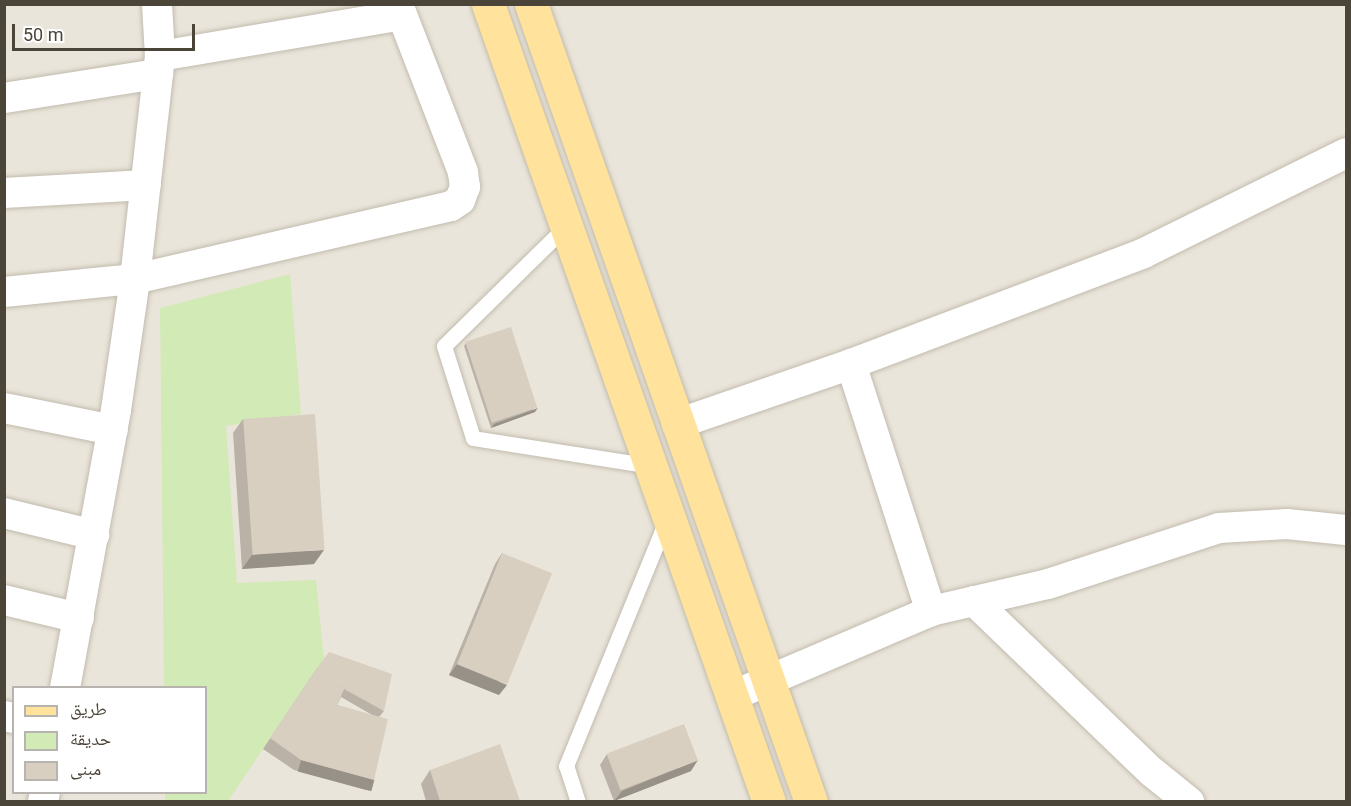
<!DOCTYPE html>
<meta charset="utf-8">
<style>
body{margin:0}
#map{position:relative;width:1351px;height:806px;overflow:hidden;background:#f6f3ec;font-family:Roboto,"Noto Naskh Arabic",sans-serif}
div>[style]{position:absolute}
.residential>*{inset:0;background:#eae5da}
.green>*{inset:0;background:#d2eab5}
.roads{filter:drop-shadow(0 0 2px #c2bbae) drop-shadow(0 0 2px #c2bbae)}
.service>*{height:15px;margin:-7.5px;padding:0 7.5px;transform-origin:7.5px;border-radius:7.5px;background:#fff}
.minor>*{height:30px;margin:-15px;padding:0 15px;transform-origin:15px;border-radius:15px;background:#fff}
.primary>*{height:33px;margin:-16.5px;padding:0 16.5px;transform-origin:16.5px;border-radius:16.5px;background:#ffe39c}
.wall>*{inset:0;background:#bab2a6}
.shaded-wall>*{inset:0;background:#979187;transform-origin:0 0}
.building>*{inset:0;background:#d8cfc1;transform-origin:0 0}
span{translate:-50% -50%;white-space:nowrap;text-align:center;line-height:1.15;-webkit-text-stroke:5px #fff;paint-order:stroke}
.frame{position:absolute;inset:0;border:6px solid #4b4439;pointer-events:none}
.legend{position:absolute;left:12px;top:686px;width:195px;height:108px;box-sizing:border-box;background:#fff;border:2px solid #b7b4b0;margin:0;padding:8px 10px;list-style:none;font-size:18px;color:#4b4439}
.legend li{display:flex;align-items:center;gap:12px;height:30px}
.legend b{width:30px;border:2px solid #b7b4b0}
.scale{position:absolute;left:12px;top:24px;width:183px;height:27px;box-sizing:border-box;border:3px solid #4b4439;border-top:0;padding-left:8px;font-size:18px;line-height:21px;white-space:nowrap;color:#4b4439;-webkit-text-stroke:4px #fff;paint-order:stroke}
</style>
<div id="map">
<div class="residential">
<i style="clip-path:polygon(evenodd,5px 5px,1346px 5px,1346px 801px,5px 802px,5px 5px,14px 688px,206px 688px,206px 792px,14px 792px,14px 688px)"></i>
</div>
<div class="green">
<i style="clip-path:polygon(290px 274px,301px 414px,226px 426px,237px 583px,316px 580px,324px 659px,228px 801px,165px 801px,165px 793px,206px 792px,206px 688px,164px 687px,160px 308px)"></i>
</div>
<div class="roads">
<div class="service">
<i style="left:566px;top:226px;width:171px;rotate:135.5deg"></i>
<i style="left:444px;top:346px;width:96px;rotate:72.5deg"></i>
<i style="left:473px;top:438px;width:180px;rotate:8.9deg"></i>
<i style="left:578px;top:802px;width:38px;rotate:-108deg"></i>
<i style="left:566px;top:766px;width:265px;rotate:-67.8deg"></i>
</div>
<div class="minor">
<i style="left:160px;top:56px;width:245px;rotate:-9.6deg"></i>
<i style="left:4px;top:98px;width:156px;rotate:-8.9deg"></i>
<i style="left:4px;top:193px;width:142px;rotate:-3.2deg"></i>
<i style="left:4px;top:292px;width:132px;rotate:-5.7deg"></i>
<i style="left:135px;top:279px;width:324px;rotate:-13deg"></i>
<i style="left:451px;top:206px;width:11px;rotate:-34deg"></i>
<i style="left:460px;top:200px;width:14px;rotate:-69deg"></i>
<i style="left:465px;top:187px;width:15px;rotate:-98deg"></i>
<i style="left:463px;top:172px;width:180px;rotate:-111.2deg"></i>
<i style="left:851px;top:364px;width:260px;rotate:72.1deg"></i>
<i style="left:4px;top:408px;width:111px;rotate:11.4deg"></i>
<i style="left:677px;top:424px;width:184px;rotate:-19deg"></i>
<i style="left:851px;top:364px;width:313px;rotate:-20.7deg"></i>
<i style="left:1144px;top:253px;width:225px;rotate:-26.3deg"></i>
<i style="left:4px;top:513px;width:93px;rotate:13.7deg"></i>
<i style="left:4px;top:600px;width:77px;rotate:13.5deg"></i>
<i style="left:974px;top:601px;width:247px;rotate:43.9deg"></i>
<i style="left:1152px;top:772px;width:48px;rotate:39deg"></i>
<i style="left:65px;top:688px;width:283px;rotate:-79.6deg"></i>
<i style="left:116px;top:410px;width:132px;rotate:-81.7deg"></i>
<i style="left:135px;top:279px;width:224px;rotate:-83.6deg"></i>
<i style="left:160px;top:56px;width:52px;rotate:-93.3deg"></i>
<i style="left:732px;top:696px;width:216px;rotate:-23.1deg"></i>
<i style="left:931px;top:611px;width:120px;rotate:-13deg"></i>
<i style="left:1048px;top:584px;width:180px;rotate:-18.1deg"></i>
<i style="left:1219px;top:528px;width:68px;rotate:-3.4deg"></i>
<i style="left:1287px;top:524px;width:59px;rotate:5.8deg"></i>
<i style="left:4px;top:716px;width:10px;rotate:11deg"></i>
<i style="left:43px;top:802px;width:10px;rotate:-79deg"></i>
</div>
<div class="primary">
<i style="left:488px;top:4px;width:846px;rotate:70.6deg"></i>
<i style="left:531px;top:4px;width:846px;rotate:70.67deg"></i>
</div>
</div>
<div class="wall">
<i style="clip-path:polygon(466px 343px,535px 412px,491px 428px,464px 346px)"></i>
<i style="clip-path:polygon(243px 419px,314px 564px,242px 569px,233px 433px)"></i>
<i style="clip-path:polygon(502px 553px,499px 695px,449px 675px,495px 564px)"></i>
<i style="clip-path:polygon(evenodd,317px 668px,384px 711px,379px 717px,374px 780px,366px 790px,294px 770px,263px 749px,317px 668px,341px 697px,374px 716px,337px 705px,341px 697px)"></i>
<i style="clip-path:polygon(607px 754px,691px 771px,614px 801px,600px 765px)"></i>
<i style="clip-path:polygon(430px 770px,520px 801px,426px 801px,421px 784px)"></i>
</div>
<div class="shaded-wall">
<i style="clip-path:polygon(538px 408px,535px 412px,491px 428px,494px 424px)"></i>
<i style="clip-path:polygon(324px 550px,314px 564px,242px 569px,252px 555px)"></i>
<i style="clip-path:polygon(457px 664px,507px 685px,499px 695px,449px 675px)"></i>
<i style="left:301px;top:760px;width:76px;height:12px;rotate:15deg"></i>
<i style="clip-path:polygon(698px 760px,691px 771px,614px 801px,622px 791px)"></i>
</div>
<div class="building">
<i style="left:511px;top:327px;width:85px;height:48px;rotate:72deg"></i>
<i style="left:315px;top:414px;width:136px;height:72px;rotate:86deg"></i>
<i style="left:502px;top:553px;width:54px;height:120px;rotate:22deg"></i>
<i style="clip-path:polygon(329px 652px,392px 674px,384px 711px,344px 689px,346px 685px,317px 668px)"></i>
<i style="clip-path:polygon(317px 668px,346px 685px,337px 705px,388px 719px,374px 780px,301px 760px,270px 738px)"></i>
<i style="left:684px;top:724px;width:39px;height:83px;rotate:69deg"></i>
<i style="clip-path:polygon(500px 744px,520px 801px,440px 801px,430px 770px)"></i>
</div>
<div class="frame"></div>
<ul class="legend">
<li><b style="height:8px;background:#ffe39c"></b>طريق</li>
<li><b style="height:16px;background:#d2eab5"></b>حديقة</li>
<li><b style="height:16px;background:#d8cfc1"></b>مبنى</li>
</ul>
<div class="scale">50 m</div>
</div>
